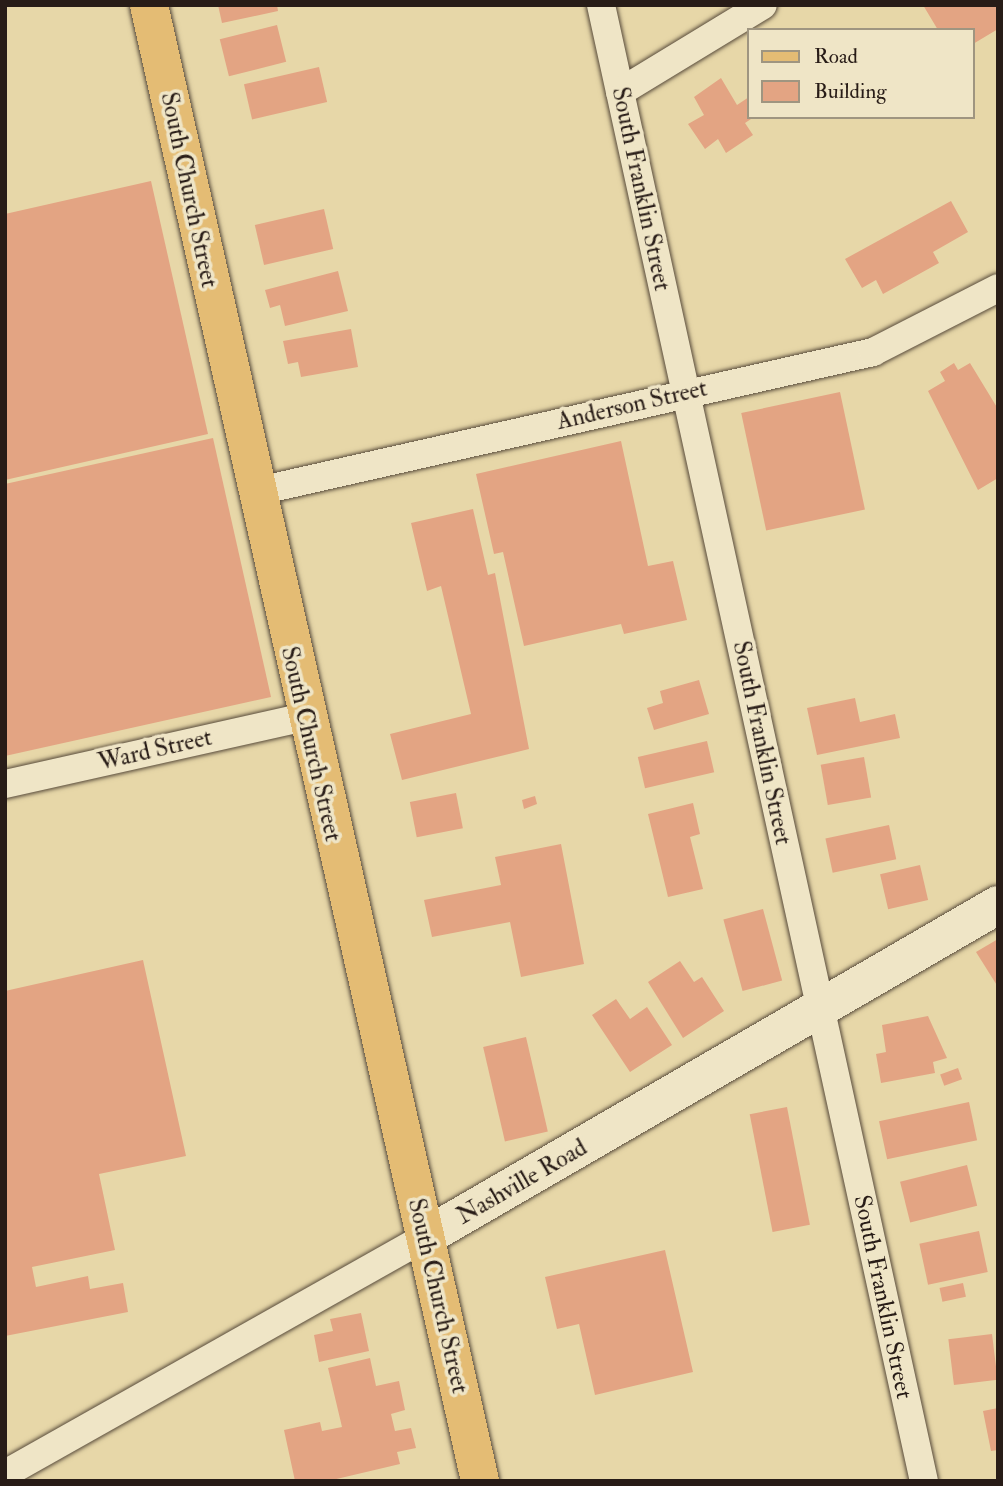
<!DOCTYPE html>
<style>
body{margin:0}
#map{position:relative;width:1003px;height:1486px;overflow:hidden;background:#e7d7a8;font-family:"IM FELL Double Pica",serif}
div>[style]{position:absolute}
.building>*{inset:0;background:#e3a483;transform-origin:0 0}
.roads{filter:drop-shadow(0 0 2px #584b3b) drop-shadow(0 0 2px #584b3b)}
.minor>*{height:28px;margin:-14px;padding:0 14px;transform-origin:14px;border-radius:14px;background:#efe5c6}
.secondary>*{height:38px;margin:-19px;padding:0 19px;transform-origin:19px;border-radius:19px;background:#efe5c6}
.primary>*{height:38px;margin:-19px;padding:0 19px;transform-origin:19px;border-radius:19px;background:#e4bc74}
span{translate:-50% -50%;white-space:nowrap;text-align:center;line-height:1.15;-webkit-text-stroke:7px #efe5c6;paint-order:stroke}
.street-label{font-size:24px;color:#281c17}
.frame{position:absolute;inset:0;border:7px solid #281c17;pointer-events:none}
.legend{position:absolute;left:747px;top:28px;width:228px;height:91px;box-sizing:border-box;background:#efe5c6;border:2px solid #9f9580;margin:0;padding:9px 12px;list-style:none;font-size:21px;color:#281c17}
.legend li{display:flex;align-items:center;gap:14px;height:35px}
.legend b{width:35px;border:2px solid #9f9580}
</style>
<div id="map">
<div class="building">
<i style="clip-path:polygon(218px 5px,277px 5px,278px 11px,222px 23px)"></i>
<i style="clip-path:polygon(923px 5px,998px 5px,998px 29px,973px 44px,973px 30px,938px 30px)"></i>
<i style="left:277px;top:25px;width:38px;height:59px;rotate:76deg"></i>
<i style="left:319px;top:67px;width:36px;height:77px;rotate:77deg"></i>
<i style="clip-path:polygon(721px 78px,737px 105px,749px 97px,754px 117px,745px 123px,753px 135px,726px 153px,718px 139px,705px 149px,688px 124px,704px 115px,694px 97px)"></i>
<i style="clip-path:polygon(151px 181px,208px 434px,5px 480px,5px 214px)"></i>
<i style="clip-path:polygon(951px 201px,968px 232px,933px 252px,939px 263px,883px 294px,876px 280px,862px 288px,845px 259px)"></i>
<i style="left:324px;top:209px;width:41px;height:71px;rotate:77deg"></i>
<i style="clip-path:polygon(338px 271px,348px 311px,285px 326px,280px 305px,270px 308px,265px 290px)"></i>
<i style="clip-path:polygon(351px 329px,358px 367px,301px 377px,298px 362px,288px 364px,283px 341px)"></i>
<i style="clip-path:polygon(954px 363px,958px 370px,970px 363px,998px 409px,998px 478px,978px 490px,928px 391px,945px 381px,940px 372px)"></i>
<i style="left:840px;top:392px;width:120px;height:101px;rotate:78deg"></i>
<i style="clip-path:polygon(213px 438px,271px 697px,5px 756px,5px 484px)"></i>
<i style="clip-path:polygon(621px 441px,648px 566px,673px 561px,687px 620px,624px 634px,621px 624px,524px 646px,503px 552px,494px 554px,476px 474px)"></i>
<i style="clip-path:polygon(473px 509px,488px 575px,495px 573px,529px 749px,402px 780px,390px 734px,471px 714px,441px 586px,427px 591px,411px 523px)"></i>
<i style="clip-path:polygon(699px 680px,709px 714px,654px 730px,647px 708px,663px 703px,660px 691px)"></i>
<i style="clip-path:polygon(855px 698px,860px 722px,895px 714px,900px 738px,817px 755px,807px 708px)"></i>
<i style="left:707px;top:741px;width:32px;height:71px;rotate:77deg"></i>
<i style="left:864px;top:757px;width:41px;height:44px;rotate:80deg"></i>
<i style="left:456px;top:793px;width:36px;height:47px;rotate:79deg"></i>
<i style="clip-path:polygon(535px 796px,537px 804px,524px 809px,522px 800px)"></i>
<i style="clip-path:polygon(693px 803px,700px 834px,690px 837px,703px 889px,668px 897px,648px 814px)"></i>
<i style="left:889px;top:825px;width:35px;height:65px;rotate:78deg"></i>
<i style="clip-path:polygon(561px 844px,584px 964px,521px 977px,510px 922px,432px 937px,424px 900px,501px 885px,495px 857px)"></i>
<i style="left:920px;top:865px;width:36px;height:41px;rotate:77deg"></i>
<i style="left:763px;top:909px;width:74px;height:41px;rotate:75deg"></i>
<i style="clip-path:polygon(998px 939px,998px 987px,976px 952px)"></i>
<i style="clip-path:polygon(143px 960px,186px 1156px,99px 1174px,115px 1250px,32px 1267px,36px 1287px,88px 1276px,90px 1289px,123px 1283px,128px 1312px,5px 1336px,5px 991px)"></i>
<i style="clip-path:polygon(680px 961px,694px 982px,702px 977px,724px 1011px,683px 1038px,648px 982px)"></i>
<i style="clip-path:polygon(616px 999px,630px 1019px,647px 1007px,672px 1045px,630px 1072px,592px 1015px)"></i>
<i style="clip-path:polygon(928px 1016px,947px 1058px,933px 1062px,935px 1073px,881px 1083px,876px 1054px,886px 1052px,882px 1025px)"></i>
<i style="left:526px;top:1037px;width:97px;height:44px;rotate:77deg"></i>
<i style="left:958px;top:1068px;width:12px;height:19px;rotate:70deg"></i>
<i style="left:969px;top:1102px;width:39px;height:92px;rotate:78deg"></i>
<i style="left:787px;top:1107px;width:120px;height:38px;rotate:79deg"></i>
<i style="left:967px;top:1165px;width:42px;height:69px;rotate:76deg"></i>
<i style="left:979px;top:1231px;width:42px;height:61px;rotate:78deg"></i>
<i style="clip-path:polygon(665px 1250px,693px 1372px,595px 1395px,579px 1324px,557px 1329px,545px 1277px)"></i>
<i style="left:963px;top:1283px;width:14px;height:24px;rotate:78deg"></i>
<i style="clip-path:polygon(361px 1313px,369px 1351px,319px 1362px,314px 1335px,333px 1331px,330px 1319px)"></i>
<i style="left:992px;top:1334px;width:46px;height:44px;rotate:83deg"></i>
<i style="clip-path:polygon(370px 1358px,376px 1386px,399px 1381px,405px 1410px,391px 1414px,395px 1431px,411px 1428px,416px 1448px,397px 1452px,400px 1464px,328px 1481px,295px 1481px,284px 1430px,320px 1422px,322px 1431px,342px 1427px,328px 1368px)"></i>
<i style="clip-path:polygon(998px 1408px,998px 1450px,991px 1451px,983px 1411px)"></i>
</div>
<div class="roads">
<div class="minor">
<i style="left:601px;top:5px;width:1511px;rotate:77.66deg"></i>
<i style="left:620px;top:92px;width:167px;rotate:-31.3deg"></i>
<i style="left:254px;top:492px;width:635px;rotate:-12.74deg"></i>
<i style="left:873px;top:352px;width:140px;rotate:-27.1deg"></i>
<i style="left:5px;top:784px;width:307px;rotate:-12.6deg"></i>
<i style="left:5px;top:1474px;width:482px;rotate:-29.4deg"></i>
</div>
<div class="secondary">
<i style="left:425px;top:1237px;width:662px;rotate:-30.09deg"></i>
</div>
<div class="primary">
<i style="left:149px;top:5px;width:1513px;rotate:77.36deg"></i>
</div>
</div>
<div class="street-label">
<span style="left:641px;top:189px;rotate:78deg">South Franklin Street</span>
<span style="left:189px;top:190px;rotate:78deg">South Church Street</span>
<span style="left:632px;top:405px;rotate:-13deg">Anderson Street</span>
<span style="left:762px;top:743px;rotate:78deg">South Franklin Street</span>
<span style="left:311px;top:744px;rotate:77deg">South Church Street</span>
<span style="left:155px;top:750px;rotate:-13deg">Ward Street</span>
<span style="left:522px;top:1182px;rotate:-30deg">Nashville Road</span>
<span style="left:438px;top:1296px;rotate:77deg">South Church Street</span>
<span style="left:883px;top:1297px;rotate:78deg">South Franklin Street</span>
</div>
<div class="frame"></div>
<ul class="legend">
<li><b style="height:9px;background:#e4bc74"></b>Road</li>
<li><b style="height:19px;background:#e3a483"></b>Building</li>
</ul>
</div>
